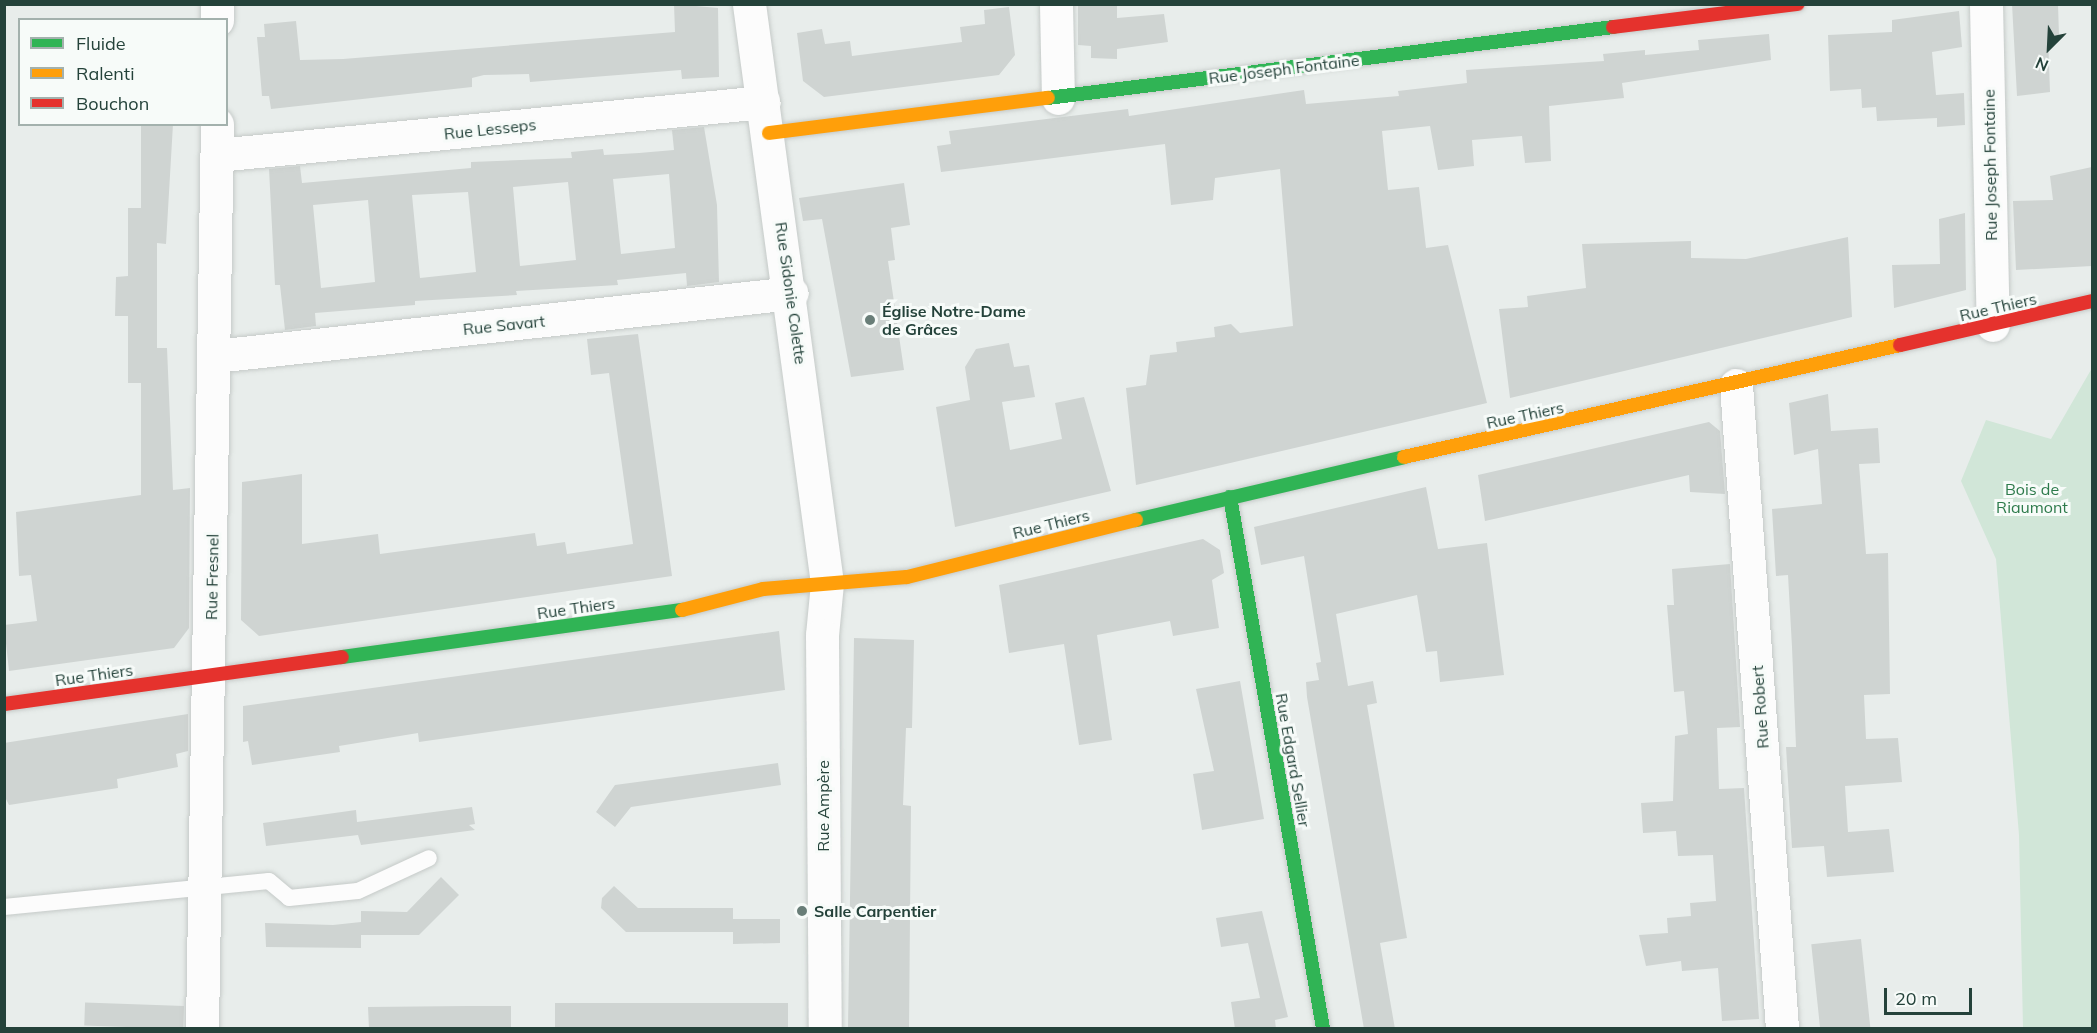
<!DOCTYPE html>
<meta charset="utf-8">
<style>
body{margin:0}
#map{position:relative;width:2097px;height:1033px;overflow:hidden;background:#e8edeb;font-family:Mulish,sans-serif}
div>[style]{position:absolute}
.green>*{inset:0;background:#d1e6d8}
.building>*{inset:0;background:#cfd4d2;transform-origin:0 0}
.roads{filter:drop-shadow(0 0 2px #c5cac8) drop-shadow(0 0 2px #c5cac8)}
.lane>*{height:16px;margin:-8px;padding:0 8px;transform-origin:8px;border-radius:8px;background:#fcfcfc}
.street>*{height:33px;margin:-16.5px;padding:0 16.5px;transform-origin:16.5px;border-radius:16.5px;background:#fcfcfc}
.fast>*{height:14px;margin:-7px;padding:0 7px;transform-origin:7px;border-radius:7px;background:#30b455}
.slow>*{height:14px;margin:-7px;padding:0 7px;transform-origin:7px;border-radius:7px;background:#ff9f0a}
.jam>*{height:14px;margin:-7px;padding:0 7px;transform-origin:7px;border-radius:7px;background:#e5322d}
.dots>*{width:16px;height:16px;translate:-50% -50%;box-sizing:border-box;border:3px solid #f7fbf9;border-radius:50%}
span{translate:-50% -50%;white-space:nowrap;text-align:center;line-height:1.15;-webkit-text-stroke:6px #f7fbf9;paint-order:stroke}
.street-label{font-size:16px;color:#24423a}
.poi-label{font-size:16px;color:#24423a;font-weight:700}
.left{translate:0 -50%;text-align:left}
.park-label{font-size:16px;color:#2d7a4b}
.frame{position:absolute;inset:0;border:6px solid #24423a;pointer-events:none}
.legend{position:absolute;left:18px;top:18px;width:210px;height:108px;box-sizing:border-box;background:#f7fbf9;border:2px solid #a3b1ad;margin:0;padding:8px 10px;list-style:none;font-size:18px;color:#24423a}
.legend li{display:flex;align-items:center;gap:12px;height:30px}
.legend b{width:30px;border:2px solid #a3b1ad}
.north{position:absolute;left:2019px;top:18px;width:60px;height:60px;-webkit-text-stroke:4px #f7fbf9;paint-order:stroke;rotate:204deg;font-size:16px;font-weight:700;line-height:24px;text-align:center;color:#24423a}
.north::after{content:'';display:block;margin:auto;width:21px;height:27px;background:#24423a;clip-path:polygon(50% 0,100% 100%,50% 72%,0 100%)}
.scale{position:absolute;left:1884px;top:988px;width:88px;height:27px;box-sizing:border-box;border:3px solid #24423a;border-top:0;padding-left:8px;font-size:18px;line-height:21px;white-space:nowrap;color:#24423a;-webkit-text-stroke:4px #f7fbf9;paint-order:stroke}
</style>
<div id="map">
<div class="green">
<i style="clip-path:polygon(2092px 368px,2092px 1028px,2023px 1028px,2019px 835px,1996px 559px,1961px 481px,1986px 420px,2051px 439px)"></i>
</div>
<div class="building">
<i style="clip-path:polygon(674px 4px,718px 8px,719px 77px,682px 79px,681px 70px,530px 82px,529px 74px,484px 75px,472px 78px,472px 87px,271px 109px,269px 96px,262px 96px,257px 37px,265px 37px,264px 24px,296px 21px,300px 60px,343px 59px,675px 32px)"></i>
<i style="clip-path:polygon(1078px 4px,1117px 4px,1117px 18px,1164px 14px,1168px 42px,1117px 49px,1117px 59px,1091px 58px,1091px 46px,1078px 45px)"></i>
<i style="clip-path:polygon(2012px 4px,2058px 4px,2059px 36px,2048px 36px,2050px 92px,2017px 96px)"></i>
<i style="clip-path:polygon(1009px 7px,1015px 55px,999px 75px,824px 97px,803px 81px,797px 33px,822px 29px,825px 44px,850px 41px,852px 56px,962px 42px,960px 27px,985px 24px,984px 10px)"></i>
<i style="clip-path:polygon(1959px 11px,1962px 47px,1932px 52px,1936px 95px,1964px 93px,1965px 125px,1937px 127px,1937px 118px,1877px 121px,1876px 107px,1862px 108px,1861px 89px,1830px 91px,1828px 35px,1892px 32px,1892px 20px)"></i>
<i style="clip-path:polygon(1769px 34px,1771px 60px,1622px 83px,1624px 98px,1549px 106px,1551px 161px,1525px 163px,1522px 136px,1472px 140px,1474px 166px,1438px 170px,1430px 126px,1382px 131px,1388px 190px,1419px 187px,1426px 248px,1448px 245px,1487px 403px,1136px 485px,1126px 388px,1146px 385px,1150px 355px,1177px 352px,1176px 342px,1215px 337px,1214px 327px,1231px 324px,1240px 333px,1293px 326px,1280px 169px,1215px 178px,1213px 200px,1171px 205px,1165px 144px,941px 172px,937px 146px,951px 144px,949px 131px,1128px 109px,1129px 116px,1304px 90px,1306px 104px,1399px 96px,1398px 91px,1467px 83px,1466px 70px,1604px 61px,1603px 54px,1645px 50px,1645px 55px,1699px 50px,1698px 40px)"></i>
<i style="clip-path:polygon(141px 124px,173px 124px,166px 244px,157px 243px,157px 348px,167px 348px,173px 490px,190px 488px,189px 628px,174px 648px,9px 671px,4px 625px,37px 621px,31px 575px,19px 576px,16px 512px,141px 495px,141px 383px,128px 383px,128px 316px,115px 316px,116px 277px,128px 276px,128px 208px,141px 208px)"></i>
<i style="clip-path:polygon(evenodd,704px 127px,717px 205px,719px 282px,687px 286px,686px 273px,617px 280px,618px 285px,516px 291px,517px 295px,415px 301px,415px 305px,315px 313px,316px 326px,285px 330px,280px 285px,275px 285px,269px 169px,300px 166px,302px 183px,471px 168px,471px 162px,572px 158px,571px 152px,603px 149px,604px 155px,639px 153px,674px 150px,672px 130px,704px 127px,669px 174px,675px 248px,621px 254px,613px 179px,669px 174px,704px 127px,568px 182px,576px 260px,520px 266px,513px 187px,568px 182px,704px 127px,468px 192px,476px 272px,420px 278px,412px 195px,468px 192px,704px 127px,368px 200px,375px 282px,321px 288px,313px 205px,368px 200px)"></i>
<i style="clip-path:polygon(2092px 167px,2092px 266px,2016px 270px,2013px 201px,2053px 200px,2050px 176px)"></i>
<i style="clip-path:polygon(904px 183px,910px 225px,891px 228px,895px 260px,888px 261px,904px 370px,851px 377px,822px 219px,803px 221px,799px 198px)"></i>
<i style="clip-path:polygon(1965px 213px,1966px 290px,1894px 308px,1892px 265px,1940px 264px,1939px 219px)"></i>
<i style="clip-path:polygon(1848px 237px,1852px 317px,1510px 398px,1499px 309px,1528px 307px,1527px 296px,1586px 288px,1582px 244px,1691px 241px,1691px 258px,1746px 259px)"></i>
<i style="clip-path:polygon(638px 334px,672px 576px,259px 636px,241px 620px,242px 482px,302px 474px,302px 544px,378px 534px,380px 554px,535px 533px,537px 546px,565px 542px,567px 554px,633px 544px,609px 373px,591px 375px,587px 339px)"></i>
<i style="clip-path:polygon(1009px 343px,1014px 367px,1029px 365px,1035px 397px,1002px 402px,1010px 450px,1062px 439px,1055px 403px,1084px 397px,1111px 491px,955px 527px,936px 407px,970px 400px,965px 367px,976px 349px)"></i>
<i style="clip-path:polygon(1828px 394px,1831px 431px,1878px 428px,1880px 463px,1859px 464px,1866px 554px,1888px 553px,1890px 694px,1864px 695px,1866px 739px,1898px 738px,1902px 782px,1845px 786px,1848px 832px,1889px 829px,1894px 872px,1827px 877px,1824px 846px,1792px 848px,1786px 747px,1796px 747px,1792px 647px,1788px 575px,1776px 576px,1772px 509px,1822px 504px,1818px 449px,1794px 455px,1789px 403px)"></i>
<i style="clip-path:polygon(1709px 422px,1720px 431px,1725px 494px,1690px 492px,1689px 475px,1485px 521px,1478px 475px)"></i>
<i style="clip-path:polygon(1426px 487px,1438px 549px,1487px 543px,1504px 675px,1440px 682px,1437px 651px,1426px 652px,1417px 595px,1336px 614px,1348px 686px,1373px 681px,1377px 703px,1367px 705px,1407px 938px,1380px 943px,1395px 1029px,1364px 1029px,1307px 697px,1306px 682px,1319px 680px,1316px 663px,1321px 662px,1304px 556px,1261px 565px,1254px 527px)"></i>
<i style="clip-path:polygon(1203px 539px,1220px 550px,1224px 573px,1212px 580px,1219px 628px,1173px 636px,1170px 621px,1097px 635px,1112px 740px,1079px 745px,1064px 644px,1009px 653px,999px 585px)"></i>
<i style="clip-path:polygon(1730px 564px,1740px 727px,1717px 728px,1719px 789px,1744px 788px,1759px 1019px,1722px 1021px,1718px 968px,1682px 971px,1681px 961px,1646px 966px,1639px 935px,1668px 933px,1667px 918px,1691px 916px,1690px 903px,1716px 901px,1713px 855px,1678px 856px,1676px 831px,1643px 833px,1641px 803px,1673px 801px,1675px 736px,1688px 734px,1684px 691px,1674px 692px,1667px 605px,1674px 605px,1672px 569px)"></i>
<i style="clip-path:polygon(779px 631px,785px 690px,419px 742px,418px 733px,339px 746px,340px 752px,252px 765px,248px 741px,243px 742px,243px 706px)"></i>
<i style="clip-path:polygon(854px 638px,914px 640px,912px 728px,906px 728px,903px 805px,911px 806px,909px 1029px,848px 1029px)"></i>
<i style="clip-path:polygon(1240px 681px,1264px 819px,1202px 830px,1193px 774px,1214px 771px,1196px 689px)"></i>
<i style="clip-path:polygon(188px 714px,188px 751px,176px 754px,178px 767px,117px 779px,118px 788px,9px 805px,4px 795px,4px 743px)"></i>
<i style="clip-path:polygon(778px 763px,781px 785px,631px 807px,615px 827px,596px 812px,615px 785px)"></i>
<i style="clip-path:polygon(472px 807px,475px 824px,469px 825px,475px 830px,361px 845px,358px 835px,266px 846px,263px 823px,356px 810px,357px 822px)"></i>
<i style="clip-path:polygon(441px 877px,459px 895px,419px 935px,361px 935px,361px 923px,361px 948px,266px 947px,265px 923px,333px 925px,361px 922px,361px 911px,407px 912px)"></i>
<i style="clip-path:polygon(614px 886px,638px 908px,733px 908px,733px 919px,780px 919px,780px 943px,733px 944px,733px 932px,626px 932px,601px 908px,602px 898px)"></i>
<i style="clip-path:polygon(1262px 911px,1288px 1017px,1275px 1020px,1276px 1029px,1235px 1029px,1231px 1002px,1260px 998px,1248px 943px,1221px 947px,1216px 918px)"></i>
<i style="left:1861px;top:939px;width:90px;height:50px;rotate:84deg"></i>
<i style="left:788px;top:1003px;width:26px;height:233px;rotate:90deg"></i>
<i style="left:184px;top:1006px;width:23px;height:99px;rotate:92deg"></i>
<i style="clip-path:polygon(467px 1006px,511px 1006px,511px 1029px,369px 1029px,368px 1007px)"></i>
</div>
<div class="roads">
<div class="lane">
<i style="left:4px;top:907px;width:266px;rotate:-5.6deg"></i>
<i style="left:269px;top:881px;width:26px;rotate:40deg"></i>
<i style="left:289px;top:898px;width:69px;rotate:-5.8deg"></i>
<i style="left:358px;top:891px;width:78px;rotate:-24.9deg"></i>
</div>
<div class="street">
<i style="left:217px;top:4px;width:16px;rotate:90deg"></i>
<i style="left:749px;top:4px;width:584px;rotate:82.33deg"></i>
<i style="left:827px;top:583px;width:52px;rotate:95.5deg"></i>
<i style="left:822px;top:635px;width:393px;rotate:89.6deg"></i>
<i style="left:1056px;top:4px;width:94px;rotate:88.8deg"></i>
<i style="left:1986px;top:4px;width:321px;rotate:88.8deg"></i>
<i style="left:217px;top:155px;width:549px;rotate:-5.54deg"></i>
<i style="left:215px;top:356px;width:580px;rotate:-6.23deg"></i>
<i style="left:1736px;top:385px;width:645px;rotate:85.91deg"></i>
<i style="left:202px;top:1028px;width:904px;rotate:-89.05deg"></i>
</div>
<div class="fast">
<i style="left:1048px;top:98px;width:569px;rotate:-7.16deg"></i>
<i style="left:1230px;top:497px;width:539px;rotate:80.07deg"></i>
<i style="left:1136px;top:520px;width:275px;rotate:-13.2deg"></i>
<i style="left:342px;top:657px;width:343px;rotate:-7.9deg"></i>
</div>
<div class="slow">
<i style="left:769px;top:133px;width:281px;rotate:-7.2deg"></i>
<i style="left:1404px;top:457px;width:508px;rotate:-12.72deg"></i>
<i style="left:682px;top:610px;width:84px;rotate:-14.5deg"></i>
<i style="left:763px;top:589px;width:144px;rotate:-4.8deg"></i>
<i style="left:907px;top:577px;width:236px;rotate:-14deg"></i>
</div>
<div class="jam">
<i style="left:1613px;top:27px;width:186px;rotate:-7.1deg"></i>
<i style="left:1900px;top:345px;width:197px;rotate:-12.9deg"></i>
<i style="left:4px;top:704px;width:341px;rotate:-7.9deg"></i>
</div>
</div>
<div class="dots">
<i style="left:870px;top:320px;background:#697e78"></i>
<i style="left:802px;top:911px;background:#697e78"></i>
</div>
<div class="street-label">
<span style="left:1284px;top:69px;rotate:-7deg">Rue Joseph Fontaine</span>
<span style="left:490px;top:129px;rotate:-6deg">Rue Lesseps</span>
<span style="left:1990px;top:165px;rotate:-91deg">Rue Joseph Fontaine</span>
<span style="left:791px;top:293px;rotate:82deg">Rue Sidonie Colette</span>
<span style="left:1998px;top:307px;rotate:-13deg">Rue Thiers</span>
<span style="left:504px;top:325px;rotate:-6deg">Rue Savart</span>
<span style="left:1525px;top:415px;rotate:-12deg">Rue Thiers</span>
<span style="left:1051px;top:524px;rotate:-14deg">Rue Thiers</span>
<span style="left:212px;top:577px;rotate:-89deg">Rue Fresnel</span>
<span style="left:576px;top:608px;rotate:-8deg">Rue Thiers</span>
<span style="left:94px;top:675px;rotate:-8deg">Rue Thiers</span>
<span style="left:1760px;top:707px;rotate:-94deg">Rue Robert</span>
<span style="left:1293px;top:760px;rotate:80deg">Rue Edgard Sellier</span>
<span style="left:823px;top:806px;rotate:-90deg">Rue Ampère</span>
</div>
<div class="poi-label">
<span class="left" style="left:882px;top:320px">Église Notre-Dame<br>de Grâces</span>
<span class="left" style="left:814px;top:911px">Salle Carpentier</span>
</div>
<div class="park-label">
<span style="left:2032px;top:498px">Bois de<br>Riaumont</span>
</div>
<div class="frame"></div>
<ul class="legend">
<li><b style="height:8px;background:#30b455"></b>Fluide</li>
<li><b style="height:8px;background:#ff9f0a"></b>Ralenti</li>
<li><b style="height:8px;background:#e5322d"></b>Bouchon</li>
</ul>
<div class="north">N</div>
<div class="scale">20 m</div>
</div>
